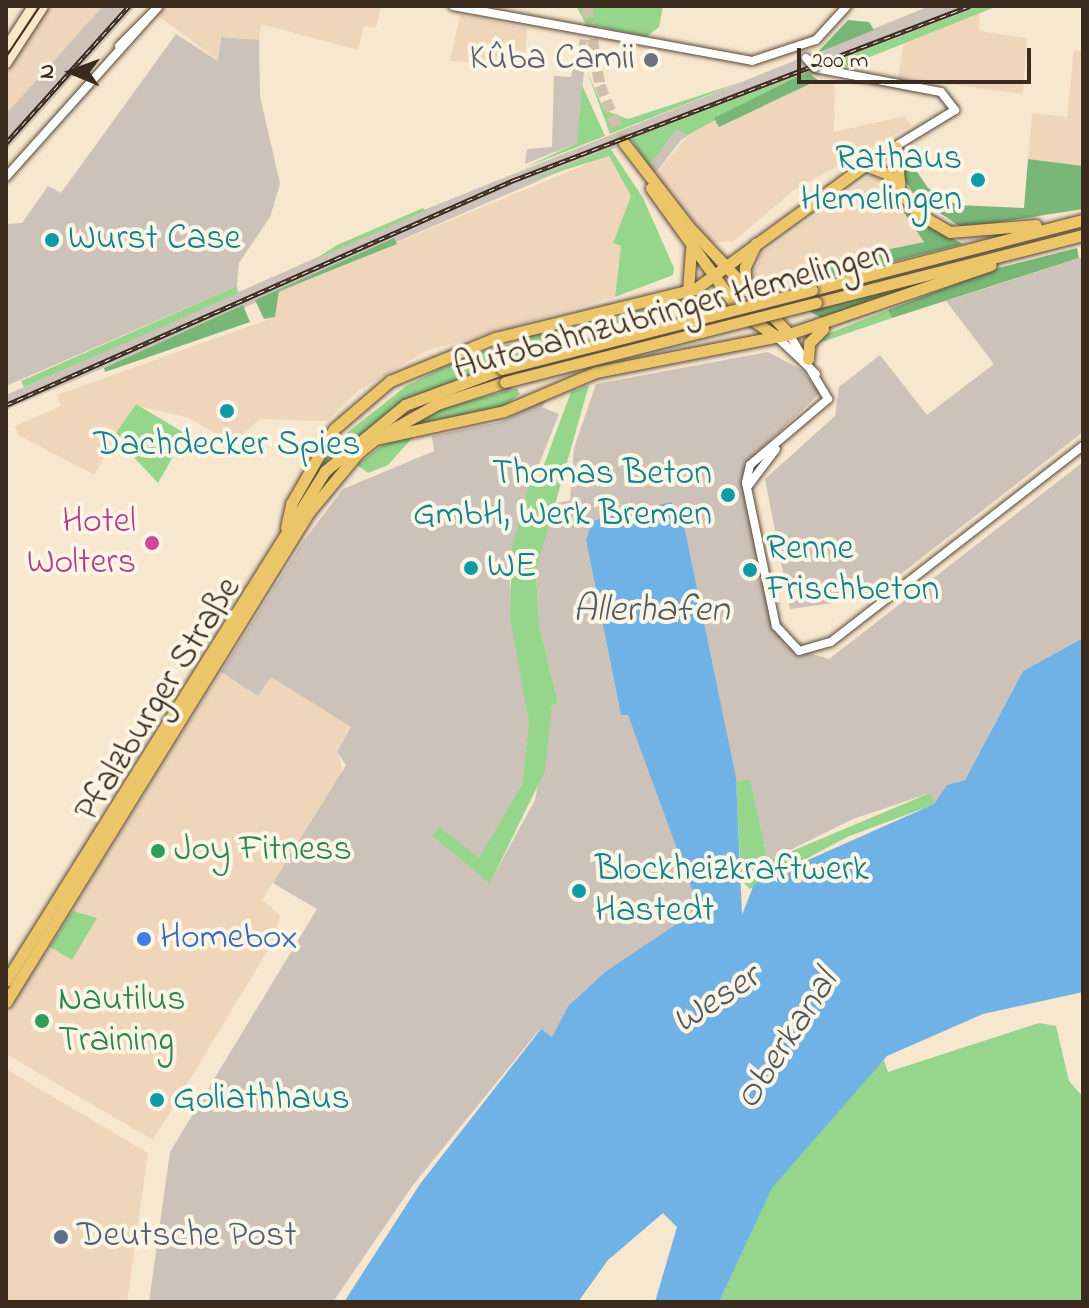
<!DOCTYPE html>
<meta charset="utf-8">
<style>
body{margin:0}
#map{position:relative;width:1089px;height:1308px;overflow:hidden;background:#f7e7cf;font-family:"Indie Flower",sans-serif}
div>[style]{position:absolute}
.built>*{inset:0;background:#efd6bb}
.industrial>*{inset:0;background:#cdc2b9}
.green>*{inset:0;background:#95d68c}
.forest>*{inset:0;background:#78b778}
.water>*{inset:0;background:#70b2e5}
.primary-tunnel>*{height:11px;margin-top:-5.5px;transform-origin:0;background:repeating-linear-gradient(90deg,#d1c1ac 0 11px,transparent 0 16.5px)}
.roads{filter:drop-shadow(0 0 2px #574639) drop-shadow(0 0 2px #574639)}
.tertiary>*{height:8px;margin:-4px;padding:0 4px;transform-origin:4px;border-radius:4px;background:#fff}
.secondary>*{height:9px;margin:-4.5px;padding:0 4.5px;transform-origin:4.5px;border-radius:4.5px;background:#f8e8c3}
.primary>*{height:11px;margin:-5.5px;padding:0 5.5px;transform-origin:5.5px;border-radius:5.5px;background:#edc569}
.trunk>*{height:11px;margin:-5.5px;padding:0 5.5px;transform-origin:5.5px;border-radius:5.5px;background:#edc569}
.tram>*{height:2px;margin:-1px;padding:0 1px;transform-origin:1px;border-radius:1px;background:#3b2a1e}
.rail>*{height:5px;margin-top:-2.5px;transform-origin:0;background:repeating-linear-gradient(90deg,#fcf5e5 0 6px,#3b2a1e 0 12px);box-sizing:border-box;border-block:2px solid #3b2a1e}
.bridges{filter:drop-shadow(0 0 2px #574639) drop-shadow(0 0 2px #574639)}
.tertiary-bridge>*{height:8px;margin:-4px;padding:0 4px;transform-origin:4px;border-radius:4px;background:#fff}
.trunk-bridge>*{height:11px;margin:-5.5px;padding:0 5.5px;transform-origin:5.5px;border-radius:5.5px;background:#edc569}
.dots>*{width:22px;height:22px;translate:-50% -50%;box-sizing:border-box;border:4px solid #fcf5e5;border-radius:50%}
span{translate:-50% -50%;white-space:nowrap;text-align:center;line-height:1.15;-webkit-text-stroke:8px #fcf5e5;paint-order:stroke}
.worship-label{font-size:36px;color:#5b616d}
.right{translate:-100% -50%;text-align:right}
.culture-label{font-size:36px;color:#0d838f}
.left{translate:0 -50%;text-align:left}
.street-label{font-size:36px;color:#3b2a1e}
.hotel-label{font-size:36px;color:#b23c85}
.leisure-label{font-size:36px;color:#27864d}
.shop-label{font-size:36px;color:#366cbe}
.service-label{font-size:36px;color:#4e5e75}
.water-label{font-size:38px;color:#4e5a64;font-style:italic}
.frame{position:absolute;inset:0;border:8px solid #3b2a1e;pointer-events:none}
.north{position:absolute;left:32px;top:32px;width:80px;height:80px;-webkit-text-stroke:6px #fcf5e5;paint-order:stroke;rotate:271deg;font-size:22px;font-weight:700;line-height:32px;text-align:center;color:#3b2a1e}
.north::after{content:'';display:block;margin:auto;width:28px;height:36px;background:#3b2a1e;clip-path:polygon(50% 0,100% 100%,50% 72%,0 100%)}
.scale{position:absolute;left:797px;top:48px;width:234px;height:36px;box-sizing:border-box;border:4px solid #3b2a1e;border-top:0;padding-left:10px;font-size:24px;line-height:28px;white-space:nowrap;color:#3b2a1e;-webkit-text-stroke:6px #fcf5e5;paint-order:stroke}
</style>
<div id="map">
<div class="built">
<i style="clip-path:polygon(45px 6px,103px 6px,8px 112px,6px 64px)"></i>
<i style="clip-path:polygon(163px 6px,381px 6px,376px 28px,364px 26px,358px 50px,261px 24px,259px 40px,221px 37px,219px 61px,158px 16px)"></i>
<i style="clip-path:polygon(980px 13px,979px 31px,1027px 38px,1023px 94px,898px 78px,904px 41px)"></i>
<i style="clip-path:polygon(460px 15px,527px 28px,525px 66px,450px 61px)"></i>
<i style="clip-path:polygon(1074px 50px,1083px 51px,1083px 166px,1028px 159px,1032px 113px,1067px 117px)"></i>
<i style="clip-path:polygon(818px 80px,835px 84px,834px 132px,905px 116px,911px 126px,794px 190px,733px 242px,711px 242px,654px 175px,695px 128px,714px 118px,720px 126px)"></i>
<i style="clip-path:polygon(609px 155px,631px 196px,613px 243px,621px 246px,615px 297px,426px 351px,359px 390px,327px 421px,260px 419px,233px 443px,189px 418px,134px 405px,94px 475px,18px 435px,15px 426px,61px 406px,57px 395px,275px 317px,279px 291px)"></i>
<i style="clip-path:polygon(874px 173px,925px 242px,809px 266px,808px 283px,766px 294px,753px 278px,760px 255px)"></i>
<i style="clip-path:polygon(221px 672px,258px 695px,271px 677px,352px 727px,339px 754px,343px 775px,262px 900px,280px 915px,273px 942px,153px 1140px,6px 1054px,6px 1016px)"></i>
<i style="clip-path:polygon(6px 1069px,148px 1153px,127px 1302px,6px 1302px)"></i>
</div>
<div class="industrial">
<i style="clip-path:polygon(103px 6px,136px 6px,6px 151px,6px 114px)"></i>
<i style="clip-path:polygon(930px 6px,980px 6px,734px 106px,681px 140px,654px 175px,649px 166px,682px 119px,6px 410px,6px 395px,424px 210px)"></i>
<i style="clip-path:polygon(176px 34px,218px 61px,221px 37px,259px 40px,260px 96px,280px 184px,270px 217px,239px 263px,237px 286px,6px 386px,6px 224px,22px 223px,48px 186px,61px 193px)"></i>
<i style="clip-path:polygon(580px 39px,587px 40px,577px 143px,525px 164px,527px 149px,552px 147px,554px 76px,571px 77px)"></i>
<i style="clip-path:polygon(1083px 257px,1083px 432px,870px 598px,790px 609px,765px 479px,835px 416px,839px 387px,880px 355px,927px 415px,994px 364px,946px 301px)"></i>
<i style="clip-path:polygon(768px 352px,802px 370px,820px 393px,757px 453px,762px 459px,747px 473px,775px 627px,786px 646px,829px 659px,1083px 462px,1083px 638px,1023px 671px,965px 780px,947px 785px,935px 804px,930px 793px,853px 819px,768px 861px,750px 780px,736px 782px,586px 540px,621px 715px,628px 715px,696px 891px,698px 912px,605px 972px,568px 1006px,552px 1037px,540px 1029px,413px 1185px,333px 1302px,149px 1302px,170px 1152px,317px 909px,273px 883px,346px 765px,337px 752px,351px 727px,271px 677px,258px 696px,221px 672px,302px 543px,343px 489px,434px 451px,432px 436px,500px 422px,548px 398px,542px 407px,559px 414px,522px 507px,509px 576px,529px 722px,522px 784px,479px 859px,439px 826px,432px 836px,490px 882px,535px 800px,552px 705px,558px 703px,539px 624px,536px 571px,553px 504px,570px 500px,574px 448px,596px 384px)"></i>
</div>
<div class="green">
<i style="clip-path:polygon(576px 6px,663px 6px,659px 27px,646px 37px,586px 24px)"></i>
<i style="clip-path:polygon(980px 6px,998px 6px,837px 70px,823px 66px)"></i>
<i style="clip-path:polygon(587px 71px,604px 110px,628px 119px,741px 82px,610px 134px)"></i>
<i style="clip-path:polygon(807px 72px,687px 135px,676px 129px,649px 166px,631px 139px)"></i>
<i style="clip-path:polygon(582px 85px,605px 136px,524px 168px,577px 143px)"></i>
<i style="clip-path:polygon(610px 148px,643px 198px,674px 268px,673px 275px,615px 297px,621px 246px,613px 243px,631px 196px,609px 156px,523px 183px)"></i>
<i style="clip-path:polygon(423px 208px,425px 211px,314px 260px,337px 245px)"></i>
<i style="clip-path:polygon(237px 286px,238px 293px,164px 326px,24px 387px,21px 381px)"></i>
<i style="clip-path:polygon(707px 287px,720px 306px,709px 308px,707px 301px,642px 317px,615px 324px,612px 333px,583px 329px)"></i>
<i style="clip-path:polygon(888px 310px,892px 318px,819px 343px,817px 352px,818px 340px,827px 334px)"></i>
<i style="clip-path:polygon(579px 322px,547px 351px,516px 337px)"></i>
<i style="clip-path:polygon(510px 344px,535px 352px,408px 398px,318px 471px,333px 444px,406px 386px,464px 357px)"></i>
<i style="clip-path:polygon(589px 385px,536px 571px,539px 624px,558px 703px,552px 705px,545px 771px,490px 883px,432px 836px,439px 826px,479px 858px,522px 784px,529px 722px,510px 618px,512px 548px,529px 485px,536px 486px,571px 392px)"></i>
<i style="clip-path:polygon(517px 388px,520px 394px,503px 407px,409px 426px,433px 411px)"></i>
<i style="clip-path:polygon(136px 404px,186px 434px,158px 483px,114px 436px)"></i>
<i style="clip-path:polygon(416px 434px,388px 465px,368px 473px,357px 465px,384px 444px)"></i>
<i style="clip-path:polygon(750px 779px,768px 861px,930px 793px,935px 804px,847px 837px,750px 889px,741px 880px,736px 782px)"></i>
<i style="clip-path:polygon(73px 911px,97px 918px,72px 960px,50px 947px)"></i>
<i style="clip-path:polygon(1039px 1023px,1056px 1026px,1069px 1081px,1083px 1097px,1083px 1302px,719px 1302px,772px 1187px,865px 1076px,884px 1060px,888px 1072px)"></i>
</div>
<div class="forest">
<i style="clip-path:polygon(848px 20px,869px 22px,874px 30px,817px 53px)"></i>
<i style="clip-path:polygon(807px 72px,818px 80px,719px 127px,714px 118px)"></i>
<i style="clip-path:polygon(905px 154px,928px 188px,957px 205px,1024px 208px,1028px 159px,1083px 166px,1083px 209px,962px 228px,915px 196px,899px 171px)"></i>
<i style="clip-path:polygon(903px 211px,963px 244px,808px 283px,808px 266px,924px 242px)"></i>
<i style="clip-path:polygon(394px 238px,397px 244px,279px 291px,275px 317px,264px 319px,255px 300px)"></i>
<i style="clip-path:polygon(1077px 248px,1079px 258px,892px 318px,888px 310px,994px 269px)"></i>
<i style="clip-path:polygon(943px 276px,823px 319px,809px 311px)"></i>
<i style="clip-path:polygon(243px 305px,250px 322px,105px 372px,104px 368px)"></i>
</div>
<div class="water">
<i style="clip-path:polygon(671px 502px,682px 516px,736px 778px,742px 915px,754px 884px,934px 804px,947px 785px,965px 780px,1023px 671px,1083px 638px,1083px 992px,983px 1014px,887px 1056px,772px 1188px,719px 1302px,655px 1302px,677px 1227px,663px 1213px,608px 1260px,578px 1302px,344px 1302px,420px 1184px,541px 1029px,552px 1037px,568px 1006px,605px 972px,699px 909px,628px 715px,621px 715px,586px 540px,592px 521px)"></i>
</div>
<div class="primary-tunnel">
<i style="left:587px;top:6px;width:80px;rotate:80.7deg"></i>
<i style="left:600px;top:85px;width:63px;rotate:67.5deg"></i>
</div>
<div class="roads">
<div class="tertiary">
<i style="left:453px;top:6px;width:304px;rotate:10.4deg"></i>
<i style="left:752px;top:61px;width:67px;rotate:-18.2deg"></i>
<i style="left:816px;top:40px;width:46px;rotate:-47.6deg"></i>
<i style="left:119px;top:46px;width:54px;rotate:-45deg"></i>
<i style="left:815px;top:68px;width:128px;rotate:10.8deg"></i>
<i style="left:941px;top:92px;width:23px;rotate:52deg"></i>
<i style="left:955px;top:110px;width:105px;rotate:148.6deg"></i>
<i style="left:6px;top:177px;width:229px;rotate:-48.2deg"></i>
<i style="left:789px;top:334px;width:76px;rotate:59deg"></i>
<i style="left:828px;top:399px;width:102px;rotate:139.8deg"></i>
<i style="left:750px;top:465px;width:18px;rotate:103deg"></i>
<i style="left:746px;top:483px;width:146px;rotate:78.2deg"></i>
<i style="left:776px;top:626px;width:34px;rotate:47deg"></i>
<i style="left:799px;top:651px;width:33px;rotate:-16deg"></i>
<i style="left:831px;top:642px;width:319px;rotate:-37.9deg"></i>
<i style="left:776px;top:336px;width:55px;rotate:43.5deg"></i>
<i style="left:748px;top:486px;width:46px;rotate:-52.9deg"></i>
</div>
<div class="secondary">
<i style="left:6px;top:46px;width:48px;rotate:-57deg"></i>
<i style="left:6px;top:63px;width:68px;rotate:-57deg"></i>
</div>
<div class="primary">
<i style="left:624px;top:143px;width:106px;rotate:52.3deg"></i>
<i style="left:689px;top:227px;width:146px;rotate:46.9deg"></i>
<i style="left:651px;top:188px;width:153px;rotate:54.3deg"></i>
<i style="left:740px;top:312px;width:43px;rotate:33.7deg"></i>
<i style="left:745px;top:290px;width:23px;rotate:-90deg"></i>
<i style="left:745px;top:267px;width:26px;rotate:-65deg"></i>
<i style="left:688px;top:291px;width:42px;rotate:-85.9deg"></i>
<i style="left:286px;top:528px;width:25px;rotate:-78deg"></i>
<i style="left:291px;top:504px;width:86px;rotate:-60.2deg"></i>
<i style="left:334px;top:429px;width:74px;rotate:-40.6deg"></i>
<i style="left:390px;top:381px;width:113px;rotate:-22.3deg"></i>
<i style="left:495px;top:338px;width:206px;rotate:-13.8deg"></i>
<i style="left:695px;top:289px;width:210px;rotate:-36.1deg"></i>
<i style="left:6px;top:981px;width:602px;rotate:-57.97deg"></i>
<i style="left:6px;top:1002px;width:576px;rotate:-58.27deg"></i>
<i style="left:309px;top:512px;width:77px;rotate:-50.3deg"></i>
<i style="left:358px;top:453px;width:22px;rotate:-39deg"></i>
<i style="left:375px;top:439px;width:132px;rotate:-12.2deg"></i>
<i style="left:504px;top:411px;width:100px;rotate:-23deg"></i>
<i style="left:596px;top:372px;width:197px;rotate:-11.1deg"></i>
</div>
<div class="trunk">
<i style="left:896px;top:147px;width:38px;rotate:85deg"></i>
<i style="left:865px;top:165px;width:22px;rotate:21deg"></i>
<i style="left:886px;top:173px;width:51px;rotate:52.2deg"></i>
<i style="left:917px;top:213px;width:38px;rotate:30deg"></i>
<i style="left:950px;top:232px;width:86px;rotate:-4.7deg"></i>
<i style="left:812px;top:290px;width:280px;rotate:-14.5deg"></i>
<i style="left:816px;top:303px;width:276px;rotate:-14.3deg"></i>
<i style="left:789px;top:334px;width:213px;rotate:-18.9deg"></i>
<i style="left:808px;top:359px;width:16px;rotate:-86deg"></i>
<i style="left:809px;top:343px;width:20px;rotate:-45deg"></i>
<i style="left:375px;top:439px;width:71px;rotate:-29.4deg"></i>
<i style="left:437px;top:404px;width:71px;rotate:-17.9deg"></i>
<i style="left:325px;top:471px;width:104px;rotate:-39.5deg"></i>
<i style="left:405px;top:405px;width:103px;rotate:-20.4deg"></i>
</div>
</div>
<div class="tram">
<i style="left:6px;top:57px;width:61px;rotate:-56.3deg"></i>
</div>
<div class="rail">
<i style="left:6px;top:143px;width:184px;rotate:-48.1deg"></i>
<i style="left:6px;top:405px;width:556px;rotate:-23.89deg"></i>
<i style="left:514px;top:180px;width:488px;rotate:-20.9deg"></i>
</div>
<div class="bridges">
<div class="tertiary-bridge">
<i style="left:806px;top:58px;width:13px;rotate:48deg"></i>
</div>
<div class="trunk-bridge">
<i style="left:502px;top:369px;width:320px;rotate:-14.3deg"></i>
<i style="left:505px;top:382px;width:321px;rotate:-14.3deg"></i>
</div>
</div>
<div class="dots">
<i style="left:651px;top:60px;background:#6b7280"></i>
<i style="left:978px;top:180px;background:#0f9aa8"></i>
<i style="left:52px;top:240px;background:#0f9aa8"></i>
<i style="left:227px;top:411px;background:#0f9aa8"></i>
<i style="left:728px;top:495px;background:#0f9aa8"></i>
<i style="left:152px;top:543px;background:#d1479c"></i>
<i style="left:471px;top:568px;background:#0f9aa8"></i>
<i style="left:750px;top:570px;background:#0f9aa8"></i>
<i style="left:158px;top:851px;background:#2e9e5b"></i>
<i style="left:579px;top:891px;background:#0f9aa8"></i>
<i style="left:144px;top:939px;background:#3f7fe0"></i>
<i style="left:42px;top:1021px;background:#2e9e5b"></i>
<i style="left:157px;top:1100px;background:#0f9aa8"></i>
<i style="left:61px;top:1237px;background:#5c6f8a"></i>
</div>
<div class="worship-label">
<span class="right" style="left:635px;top:60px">Kûba Camii</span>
</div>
<div class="culture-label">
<span class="right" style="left:962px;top:180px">Rathaus<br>Hemelingen</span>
<span class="left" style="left:68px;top:240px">Wurst Case</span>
<span style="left:227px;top:446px">Dachdecker Spies</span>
<span class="right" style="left:712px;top:495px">Thomas Beton<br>GmbH, Werk Bremen</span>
<span class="left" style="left:766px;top:570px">Renne<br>Frischbeton</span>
<span class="left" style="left:487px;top:568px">WE</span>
<span class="left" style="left:595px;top:891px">Blockheizkraftwerk<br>Hastedt</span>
<span class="left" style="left:173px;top:1100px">Goliathhaus</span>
</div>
<div class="street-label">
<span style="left:672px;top:312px;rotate:-15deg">Autobahnzubringer Hemelingen</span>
<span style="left:159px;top:700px;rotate:-58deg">Pfalzburger Straße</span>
</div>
<div class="hotel-label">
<span class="right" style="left:136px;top:543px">Hotel<br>Wolters</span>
</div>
<div class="leisure-label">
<span class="left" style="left:174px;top:851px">Joy Fitness</span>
<span class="left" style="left:58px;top:1021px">Nautilus<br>Training</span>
</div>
<div class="shop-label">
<span class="left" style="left:160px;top:939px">Homebox</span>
</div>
<div class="service-label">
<span class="left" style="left:77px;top:1237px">Deutsche Post</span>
</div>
<div class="water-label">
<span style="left:651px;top:612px">Allerhafen</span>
<span style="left:717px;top:1001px;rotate:-33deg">Weser</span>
<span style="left:788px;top:1041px;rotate:-57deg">Oberkanal</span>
</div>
<div class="frame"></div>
<div class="north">N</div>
<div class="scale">200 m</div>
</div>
